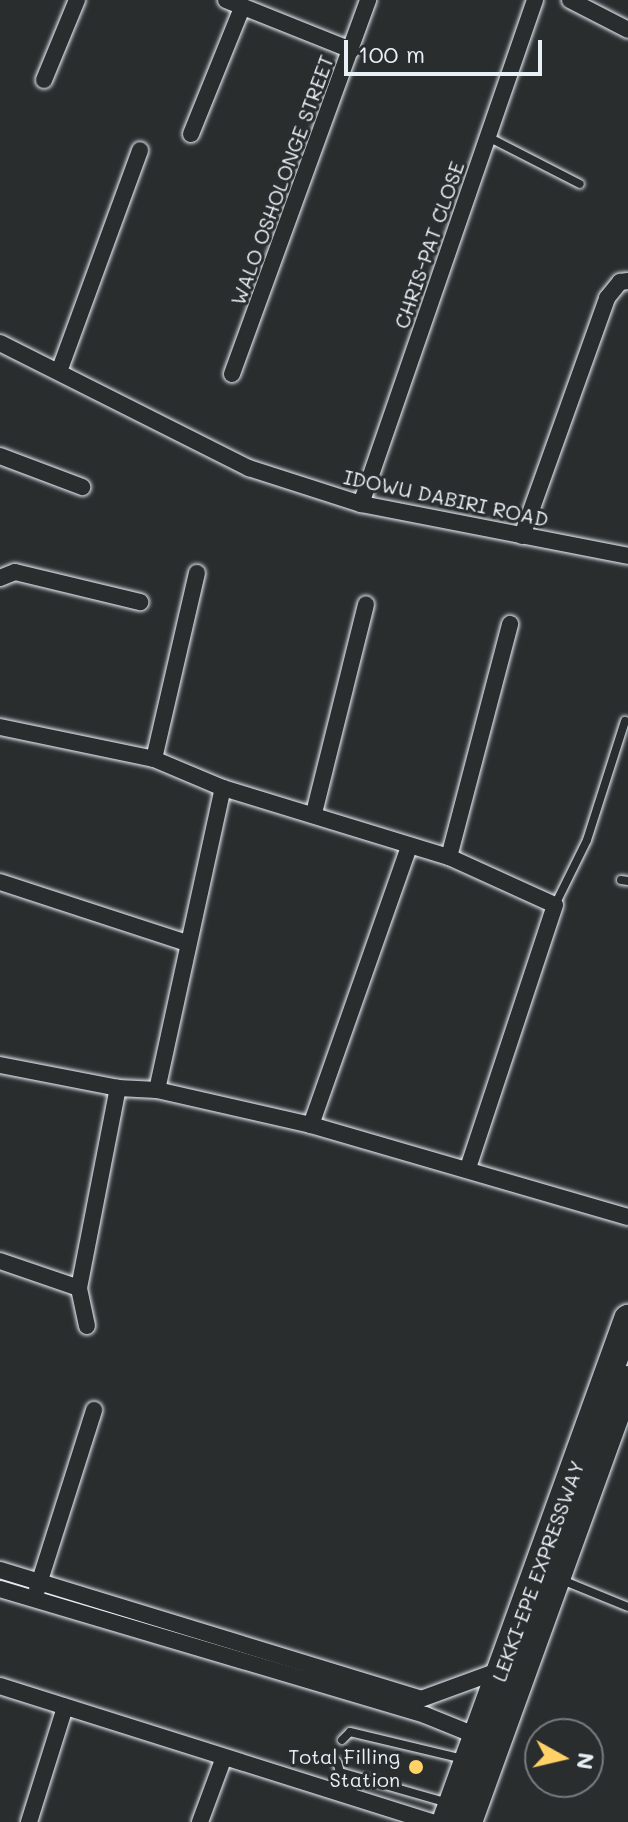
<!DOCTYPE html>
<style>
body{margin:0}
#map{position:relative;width:628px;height:1822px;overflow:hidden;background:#2a2d2e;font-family:Mali,sans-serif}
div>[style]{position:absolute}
.roads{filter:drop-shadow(0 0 2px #e8f1f8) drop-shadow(0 0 2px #e8f1f8)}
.lane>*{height:8px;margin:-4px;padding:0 4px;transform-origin:4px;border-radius:4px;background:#2a2d2e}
.street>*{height:16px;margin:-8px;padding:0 8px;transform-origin:8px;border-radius:8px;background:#2a2d2e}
.highway>*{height:28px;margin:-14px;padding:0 14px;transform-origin:14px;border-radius:14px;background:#2a2d2e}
.dots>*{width:22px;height:22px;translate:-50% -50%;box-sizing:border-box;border:4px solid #2a2d2e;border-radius:50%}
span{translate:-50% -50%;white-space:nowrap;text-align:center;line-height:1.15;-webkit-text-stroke:6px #2a2d2e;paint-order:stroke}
.street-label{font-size:20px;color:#e8f1f8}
.poi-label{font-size:20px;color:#e8f1f8}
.right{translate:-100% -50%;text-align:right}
.north{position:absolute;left:524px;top:1718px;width:80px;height:80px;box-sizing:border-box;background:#2a2d2e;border:2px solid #767b7f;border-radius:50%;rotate:98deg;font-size:22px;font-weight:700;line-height:32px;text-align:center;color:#e8f1f8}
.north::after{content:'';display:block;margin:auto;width:28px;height:36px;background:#ffd166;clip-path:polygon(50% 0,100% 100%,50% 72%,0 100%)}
.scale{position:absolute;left:344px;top:40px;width:198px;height:36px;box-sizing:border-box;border:4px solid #e8f1f8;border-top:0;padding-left:10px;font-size:24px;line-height:28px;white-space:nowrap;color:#e8f1f8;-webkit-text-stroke:6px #2a2d2e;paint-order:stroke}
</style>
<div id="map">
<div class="roads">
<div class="lane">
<i style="left:488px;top:137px;width:103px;rotate:27.1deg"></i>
<i style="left:621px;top:880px;width:7px;rotate:8deg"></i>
<i style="left:555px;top:905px;width:72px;rotate:-63.8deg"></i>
<i style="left:587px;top:840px;width:125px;rotate:-72.3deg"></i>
<i style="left:562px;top:1580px;width:71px;rotate:22.2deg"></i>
<i style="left:342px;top:1740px;width:11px;rotate:-45deg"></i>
<i style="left:350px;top:1732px;width:116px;rotate:13.4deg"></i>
<i style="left:337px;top:1762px;width:10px;rotate:73deg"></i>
<i style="left:340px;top:1772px;width:112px;rotate:16deg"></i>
</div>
<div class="street">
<i style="left:226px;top:0;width:135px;rotate:21.8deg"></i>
<i style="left:570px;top:0;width:65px;rotate:27.3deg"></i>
<i style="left:44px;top:80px;width:87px;rotate:-67.6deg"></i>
<i style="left:191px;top:134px;width:136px;rotate:-68deg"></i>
<i style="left:0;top:343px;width:279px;rotate:26.7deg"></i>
<i style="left:249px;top:468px;width:118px;rotate:17.8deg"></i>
<i style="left:361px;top:504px;width:272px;rotate:11deg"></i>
<i style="left:60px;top:369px;width:233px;rotate:-69.9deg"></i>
<i style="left:232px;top:374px;width:398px;rotate:-70deg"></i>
<i style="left:0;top:456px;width:88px;rotate:20.7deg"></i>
<i style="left:361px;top:504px;width:533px;rotate:-70.95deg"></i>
<i style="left:522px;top:536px;width:253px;rotate:-70.3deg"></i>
<i style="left:607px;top:298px;width:21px;rotate:-51deg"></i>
<i style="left:620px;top:282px;width:8px;rotate:-7deg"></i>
<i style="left:0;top:578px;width:16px;rotate:-22deg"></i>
<i style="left:15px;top:572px;width:129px;rotate:13.5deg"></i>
<i style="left:0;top:727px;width:157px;rotate:11.7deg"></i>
<i style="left:154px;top:759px;width:75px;rotate:22.8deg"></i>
<i style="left:223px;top:788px;width:236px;rotate:17deg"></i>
<i style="left:449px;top:857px;width:116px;rotate:24.4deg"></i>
<i style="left:555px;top:905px;width:277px;rotate:108.3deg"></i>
<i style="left:154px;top:759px;width:191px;rotate:-77deg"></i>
<i style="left:314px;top:813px;width:215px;rotate:-76deg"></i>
<i style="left:449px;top:857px;width:241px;rotate:-75.3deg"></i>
<i style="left:0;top:882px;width:197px;rotate:18.1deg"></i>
<i style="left:0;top:1065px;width:120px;rotate:11deg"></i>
<i style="left:118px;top:1088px;width:39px;rotate:3deg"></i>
<i style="left:157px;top:1090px;width:158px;rotate:12.8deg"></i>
<i style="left:311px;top:1125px;width:330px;rotate:16.2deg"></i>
<i style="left:157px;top:1090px;width:309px;rotate:-77.7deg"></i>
<i style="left:311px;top:1125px;width:296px;rotate:-70.6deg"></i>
<i style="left:0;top:1261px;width:83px;rotate:18.9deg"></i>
<i style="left:87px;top:1326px;width:39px;rotate:-102deg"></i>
<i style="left:79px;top:1288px;width:204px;rotate:-79deg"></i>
<i style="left:0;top:1570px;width:440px;rotate:17deg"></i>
<i style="left:421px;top:1699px;width:87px;rotate:-20.1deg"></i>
<i style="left:0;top:1589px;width:443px;rotate:16.5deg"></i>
<i style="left:425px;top:1715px;width:56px;rotate:22deg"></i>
<i style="left:37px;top:1590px;width:189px;rotate:-72.4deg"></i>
<i style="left:0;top:1686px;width:452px;rotate:17.5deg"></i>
<i style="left:29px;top:1822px;width:121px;rotate:-72.6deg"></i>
<i style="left:200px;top:1822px;width:69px;rotate:-69.7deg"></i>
</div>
<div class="highway">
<i style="left:446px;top:1822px;width:535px;rotate:-70.11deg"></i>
<i style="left:468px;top:1822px;width:470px;rotate:-70.1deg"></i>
</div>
</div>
<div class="dots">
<i style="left:416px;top:1767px;background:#ffd166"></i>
</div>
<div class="street-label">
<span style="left:282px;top:180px;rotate:-70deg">WALO OSHOLONGE STREET</span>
<span style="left:429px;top:245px;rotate:-71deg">CHRIS-PAT CLOSE</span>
<span style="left:446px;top:498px;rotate:12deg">IDOWU DABIRI ROAD</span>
<span style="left:538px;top:1571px;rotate:-70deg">LEKKI-EPE EXPRESSWAY</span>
</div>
<div class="poi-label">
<span class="right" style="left:400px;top:1768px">Total Filling<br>Station</span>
</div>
<div class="north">N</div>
<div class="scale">100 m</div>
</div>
